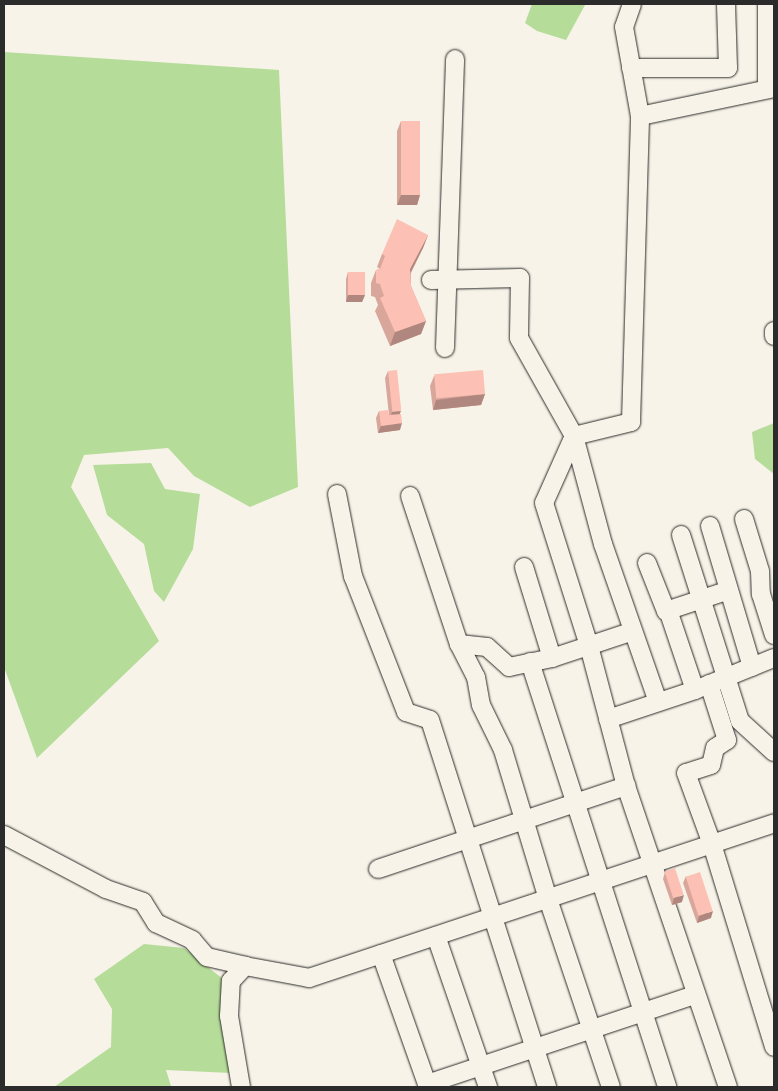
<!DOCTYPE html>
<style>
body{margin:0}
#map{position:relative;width:778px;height:1091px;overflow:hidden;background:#f7f3e8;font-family:"Shantell Sans",sans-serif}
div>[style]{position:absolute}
.green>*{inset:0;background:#b5dc98}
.roads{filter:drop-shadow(0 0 1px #2b2b2b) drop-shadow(0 0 1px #2b2b2b)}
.minor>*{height:18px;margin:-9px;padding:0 9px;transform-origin:9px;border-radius:9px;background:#f7f3e8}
.wall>*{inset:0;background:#d9a69b}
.shaded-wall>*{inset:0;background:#b0877e}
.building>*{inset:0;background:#fcc1b4;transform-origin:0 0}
span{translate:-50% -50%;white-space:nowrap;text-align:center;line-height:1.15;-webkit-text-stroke:4px #f7f3e8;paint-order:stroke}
.frame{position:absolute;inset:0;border:5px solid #2b2b2b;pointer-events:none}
</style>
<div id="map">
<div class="green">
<i style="clip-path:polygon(532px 4px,585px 4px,585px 5px,566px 40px,537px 31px,525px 23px)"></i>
<i style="clip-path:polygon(4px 52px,279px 70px,298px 487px,250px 507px,194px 476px,168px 448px,84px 455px,71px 487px,159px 641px,37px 758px,4px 667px)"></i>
<i style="clip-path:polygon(774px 423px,774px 474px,755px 459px,752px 432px)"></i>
<i style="clip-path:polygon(151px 463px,165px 489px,200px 494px,193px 549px,164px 602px,154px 591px,144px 544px,107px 515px,93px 465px)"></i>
<i style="clip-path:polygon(144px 944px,184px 948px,223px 979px,231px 1073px,166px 1070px,171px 1086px,164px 1087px,54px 1087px,111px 1047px,112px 1009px,94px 979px)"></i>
</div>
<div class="roads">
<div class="minor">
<i style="left:632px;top:4px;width:24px;rotate:109deg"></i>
<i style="left:624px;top:27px;width:90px;rotate:79.8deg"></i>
<i style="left:631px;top:68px;width:97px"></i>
<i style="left:728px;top:68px;width:64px;rotate:-91.8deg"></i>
<i style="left:767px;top:89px;width:85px;rotate:-90deg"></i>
<i style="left:431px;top:280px;width:89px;rotate:-1.3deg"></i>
<i style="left:520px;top:278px;width:60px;rotate:91deg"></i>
<i style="left:519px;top:338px;width:112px;rotate:60.7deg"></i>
<i style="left:574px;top:436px;width:59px;rotate:-13.8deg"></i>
<i style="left:631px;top:422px;width:306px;rotate:-88.3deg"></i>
<i style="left:640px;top:116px;width:137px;rotate:-11.8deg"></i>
<i style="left:774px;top:331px;width:5px;rotate:90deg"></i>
<i style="left:445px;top:348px;width:289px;rotate:-88deg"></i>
<i style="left:574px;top:436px;width:73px;rotate:114.1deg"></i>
<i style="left:544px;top:503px;width:150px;rotate:72.5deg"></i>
<i style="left:589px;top:646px;width:145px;rotate:75.2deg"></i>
<i style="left:574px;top:436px;width:112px;rotate:75deg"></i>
<i style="left:603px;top:544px;width:167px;rotate:70.8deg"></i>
<i style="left:337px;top:494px;width:84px;rotate:79deg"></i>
<i style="left:353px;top:576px;width:146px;rotate:68.7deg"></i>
<i style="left:406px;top:712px;width:25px;rotate:18deg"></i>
<i style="left:430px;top:720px;width:385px;rotate:72.3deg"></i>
<i style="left:410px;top:496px;width:156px;rotate:71.7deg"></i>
<i style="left:459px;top:644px;width:28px;rotate:6deg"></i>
<i style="left:487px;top:647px;width:30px;rotate:42deg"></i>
<i style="left:509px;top:667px;width:44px;rotate:-11.8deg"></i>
<i style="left:744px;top:519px;width:54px;rotate:72.9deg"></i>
<i style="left:760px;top:571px;width:23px;rotate:88deg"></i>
<i style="left:761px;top:594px;width:43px;rotate:72.4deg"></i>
<i style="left:710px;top:526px;width:147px;rotate:73.4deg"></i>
<i style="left:681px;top:535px;width:195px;rotate:72.4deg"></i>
<i style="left:740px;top:721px;width:46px;rotate:42.4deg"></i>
<i style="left:647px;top:563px;width:52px;rotate:68.4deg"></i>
<i style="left:666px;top:611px;width:66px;rotate:-18.4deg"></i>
<i style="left:524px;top:567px;width:95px;rotate:72.9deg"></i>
<i style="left:552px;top:658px;width:85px;rotate:-18.4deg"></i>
<i style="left:668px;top:610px;width:84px;rotate:71.4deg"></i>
<i style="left:459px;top:644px;width:37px;rotate:63deg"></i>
<i style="left:476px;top:677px;width:28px;rotate:80deg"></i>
<i style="left:481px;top:705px;width:50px;rotate:63.9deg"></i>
<i style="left:503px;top:750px;width:156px;rotate:73.2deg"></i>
<i style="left:548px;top:899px;width:198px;rotate:71.5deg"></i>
<i style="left:530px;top:662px;width:447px;rotate:72.1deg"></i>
<i style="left:709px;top:684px;width:59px;rotate:72.2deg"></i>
<i style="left:727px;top:740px;width:14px;rotate:146deg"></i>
<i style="left:715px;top:748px;width:17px;rotate:103deg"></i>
<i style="left:711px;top:765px;width:26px;rotate:162deg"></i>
<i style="left:686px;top:773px;width:76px;rotate:69.9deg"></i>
<i style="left:712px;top:844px;width:212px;rotate:73deg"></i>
<i style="left:608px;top:719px;width:92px;rotate:-18.4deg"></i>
<i style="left:695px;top:690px;width:85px;rotate:-22.1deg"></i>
<i style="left:4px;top:835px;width:115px;rotate:27.9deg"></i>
<i style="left:106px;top:889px;width:39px;rotate:19deg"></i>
<i style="left:143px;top:902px;width:25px;rotate:58deg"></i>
<i style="left:156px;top:923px;width:40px;rotate:25deg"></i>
<i style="left:192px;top:940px;width:23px;rotate:49deg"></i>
<i style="left:207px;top:957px;width:39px;rotate:13deg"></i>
<i style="left:378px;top:869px;width:262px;rotate:-18.5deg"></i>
<i style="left:626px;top:786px;width:318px;rotate:71.3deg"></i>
<i style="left:436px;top:936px;width:160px;rotate:71deg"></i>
<i style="left:381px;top:954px;width:141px;rotate:70.5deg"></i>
<i style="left:427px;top:1084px;width:282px;rotate:-18.4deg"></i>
<i style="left:241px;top:1087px;width:72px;rotate:-99.6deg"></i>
<i style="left:229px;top:1016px;width:35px;rotate:-87deg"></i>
<i style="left:231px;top:981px;width:21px;rotate:-47deg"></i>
<i style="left:245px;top:966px;width:65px;rotate:10.6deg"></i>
<i style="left:309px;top:978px;width:490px;rotate:-18.4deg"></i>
</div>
</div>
<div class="wall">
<i style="clip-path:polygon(401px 121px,420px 195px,417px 205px,397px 205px,397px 131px)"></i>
<i style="clip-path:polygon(428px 235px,423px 248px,411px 273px,411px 286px,426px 321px,421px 334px,390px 346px,375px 311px,378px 305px,375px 297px,371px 296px,371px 283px,376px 270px,380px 269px,377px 267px,382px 254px)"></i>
<i style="clip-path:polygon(348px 272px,365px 295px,362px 302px,346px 302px,346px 279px)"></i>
<i style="clip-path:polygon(388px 371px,400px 414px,400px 430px,378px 433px,376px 418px,379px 411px,389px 415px,385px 378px)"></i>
<i style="clip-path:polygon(434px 376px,485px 394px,481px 405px,433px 410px,430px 386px)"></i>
<i style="clip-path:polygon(665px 872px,682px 902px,672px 905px,663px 879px)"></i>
<i style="clip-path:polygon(686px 876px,711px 918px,697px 923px,683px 883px)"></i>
</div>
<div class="shaded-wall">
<i style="clip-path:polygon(401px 195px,420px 195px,417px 205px,397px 205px)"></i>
<i style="clip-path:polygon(428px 235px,423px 248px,405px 283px,410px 269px)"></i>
<i style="clip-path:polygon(348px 295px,365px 295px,362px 302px,346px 302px)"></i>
<i style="clip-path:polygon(426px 321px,421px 334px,390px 346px,395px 332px)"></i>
<i style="clip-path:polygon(485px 394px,481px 405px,433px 410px,436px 400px)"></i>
<i style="clip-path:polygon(401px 411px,398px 418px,390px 419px,392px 412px)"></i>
<i style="clip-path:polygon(402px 423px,400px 430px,378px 433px,381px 426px)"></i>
<i style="clip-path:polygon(684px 895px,682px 902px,672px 905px,674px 898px)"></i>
<i style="clip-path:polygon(713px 911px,711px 918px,697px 923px,699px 916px)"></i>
</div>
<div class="building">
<i style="left:401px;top:121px;width:19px;height:74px"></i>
<i style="clip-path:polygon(397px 219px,428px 235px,410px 269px,411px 286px,426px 321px,395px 332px,380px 298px,384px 296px,380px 284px,376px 283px,376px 270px,380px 269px,385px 256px,382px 254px)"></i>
<i style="left:348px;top:272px;width:17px;height:23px"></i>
<i style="left:397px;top:370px;width:41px;height:9px;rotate:84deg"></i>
<i style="left:483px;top:370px;width:24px;height:49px;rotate:85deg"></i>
<i style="clip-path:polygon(388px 410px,389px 415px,401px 414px,402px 423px,381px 426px,379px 411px)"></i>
<i style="left:675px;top:868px;width:28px;height:11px;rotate:72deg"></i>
<i style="left:700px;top:872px;width:41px;height:15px;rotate:72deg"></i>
</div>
<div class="frame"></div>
</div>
